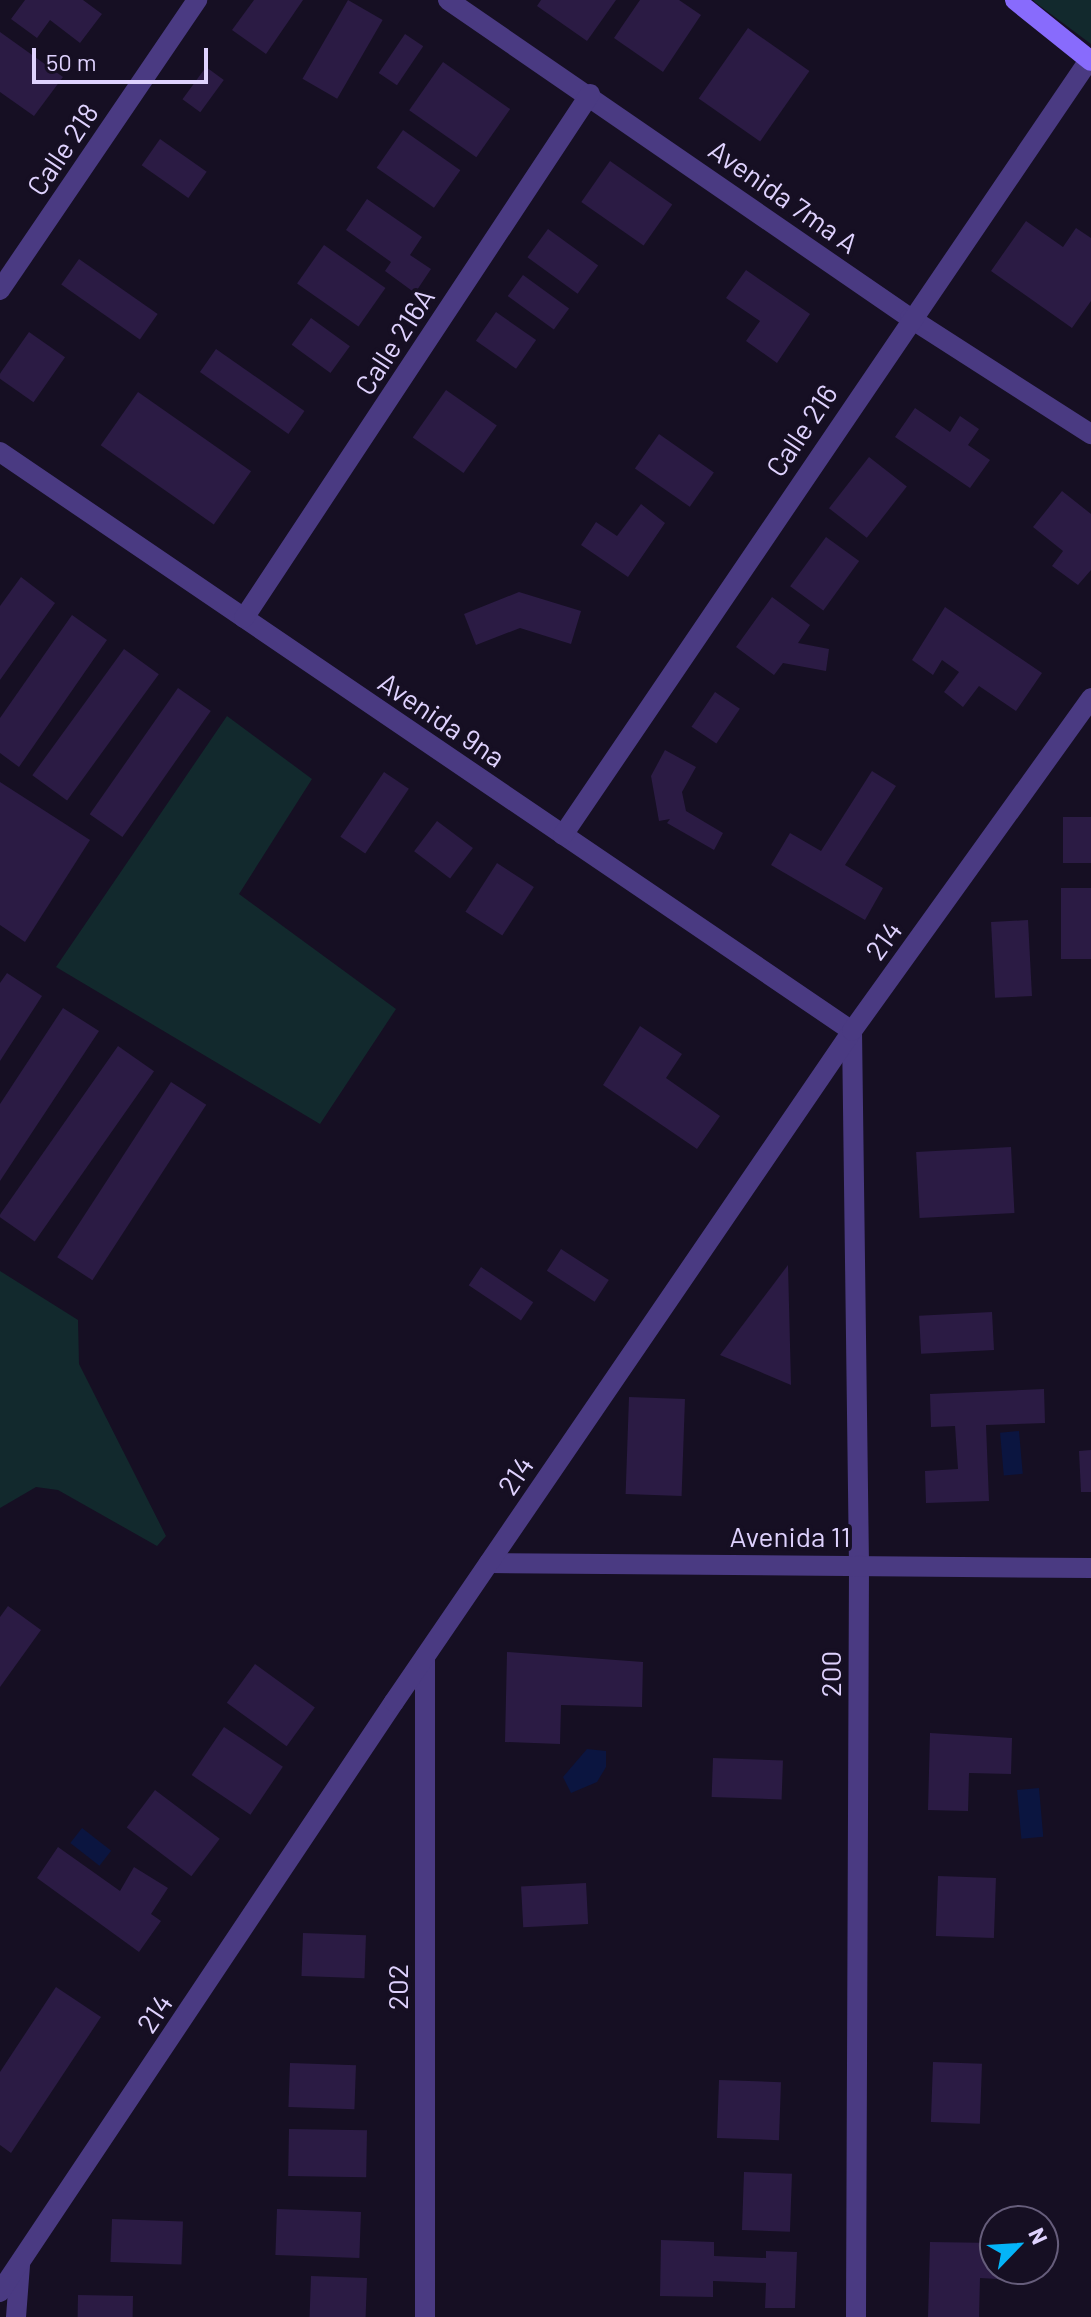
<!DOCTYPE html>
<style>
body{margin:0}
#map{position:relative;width:1091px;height:2317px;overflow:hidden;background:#160f23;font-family:Barlow,sans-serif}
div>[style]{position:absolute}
.green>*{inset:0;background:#12292d}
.water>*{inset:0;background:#0b1540;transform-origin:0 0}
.building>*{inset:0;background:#2b1b44;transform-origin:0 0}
.minor>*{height:20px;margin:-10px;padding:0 10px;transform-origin:10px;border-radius:10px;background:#4a3a82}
.tertiary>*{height:20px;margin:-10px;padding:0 10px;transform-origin:10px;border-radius:10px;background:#4a3a82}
.secondary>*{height:20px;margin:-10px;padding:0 10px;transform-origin:10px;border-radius:10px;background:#886bfc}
span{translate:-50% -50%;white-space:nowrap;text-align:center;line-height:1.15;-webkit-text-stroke:8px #160f23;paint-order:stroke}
.street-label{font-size:28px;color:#dfd2fe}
.north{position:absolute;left:979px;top:2205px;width:80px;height:80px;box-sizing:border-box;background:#160f23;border:2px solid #665d7b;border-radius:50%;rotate:65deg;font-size:22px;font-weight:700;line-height:32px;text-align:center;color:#dfd2fe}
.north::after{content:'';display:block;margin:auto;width:28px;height:36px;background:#04b4f8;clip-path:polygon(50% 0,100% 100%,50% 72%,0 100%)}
.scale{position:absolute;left:32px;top:48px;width:176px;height:36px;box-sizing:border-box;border:4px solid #dfd2fe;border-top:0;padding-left:10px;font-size:24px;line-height:28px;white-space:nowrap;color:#dfd2fe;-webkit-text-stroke:6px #160f23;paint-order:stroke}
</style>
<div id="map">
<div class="green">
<i style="clip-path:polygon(1033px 0,1091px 0,1091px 44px,1036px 3px)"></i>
<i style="clip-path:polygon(227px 716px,312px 779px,239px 894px,396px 1009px,320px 1124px,56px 967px)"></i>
<i style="clip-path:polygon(0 1271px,78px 1320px,79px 1364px,166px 1536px,157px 1546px,58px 1490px,36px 1487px,0 1508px)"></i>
</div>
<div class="water">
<i style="left:1019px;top:1431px;width:43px;height:19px;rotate:85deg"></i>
<i style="clip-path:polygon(587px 1749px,606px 1751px,606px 1767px,597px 1782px,571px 1793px,563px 1777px)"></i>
<i style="left:1039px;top:1788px;width:49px;height:22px;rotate:85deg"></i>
<i style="left:82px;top:1828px;width:37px;height:19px;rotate:38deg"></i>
</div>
<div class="building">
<i style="clip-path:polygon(25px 0,83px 0,102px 14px,80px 43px,50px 20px,37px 38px,11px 19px)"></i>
<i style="clip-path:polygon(254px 0,303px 0,266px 54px,232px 30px)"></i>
<i style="left:348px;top:0;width:40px;height:91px;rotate:30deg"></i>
<i style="clip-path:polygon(541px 0,616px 0,587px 41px,537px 6px)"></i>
<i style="clip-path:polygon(640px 0,679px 0,701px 15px,663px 72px,614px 38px)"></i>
<i style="left:748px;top:28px;width:75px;height:86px;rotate:35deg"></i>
<i style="clip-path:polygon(0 32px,63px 77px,34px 116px,0 92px)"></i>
<i style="left:405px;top:34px;width:22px;height:47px;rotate:34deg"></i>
<i style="left:443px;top:62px;width:82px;height:59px;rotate:35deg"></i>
<i style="left:206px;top:67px;width:22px;height:40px;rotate:36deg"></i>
<i style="left:403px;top:130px;width:70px;height:46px;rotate:35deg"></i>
<i style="left:160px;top:139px;width:57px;height:32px;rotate:35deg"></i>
<i style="left:610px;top:161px;width:76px;height:50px;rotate:35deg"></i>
<i style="clip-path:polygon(367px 199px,422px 237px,410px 255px,431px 269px,415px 293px,385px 271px,391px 262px,346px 230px)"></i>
<i style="clip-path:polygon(1026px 221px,1063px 247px,1076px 228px,1091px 238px,1091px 301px,1072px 328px,991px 271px)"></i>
<i style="left:548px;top:229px;width:62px;height:35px;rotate:36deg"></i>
<i style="left:324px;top:245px;width:75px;height:47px;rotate:35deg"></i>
<i style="left:79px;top:259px;width:96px;height:31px;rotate:35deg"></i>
<i style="clip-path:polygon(746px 270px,810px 314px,777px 363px,746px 341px,760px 321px,726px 298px)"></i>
<i style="left:523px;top:275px;width:57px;height:26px;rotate:36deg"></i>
<i style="left:496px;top:312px;width:49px;height:35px;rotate:35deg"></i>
<i style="left:311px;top:318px;width:48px;height:33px;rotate:36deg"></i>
<i style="left:29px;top:332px;width:44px;height:55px;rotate:35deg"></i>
<i style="left:216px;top:349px;width:108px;height:28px;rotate:35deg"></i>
<i style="left:446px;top:390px;width:62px;height:58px;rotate:35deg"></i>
<i style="left:138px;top:392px;width:138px;height:65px;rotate:35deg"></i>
<i style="clip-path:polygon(915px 408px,950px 432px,960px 416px,979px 429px,968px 445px,990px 460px,970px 488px,895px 437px)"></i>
<i style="left:659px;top:434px;width:67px;height:42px;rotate:35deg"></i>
<i style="left:869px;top:457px;width:48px;height:65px;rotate:38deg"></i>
<i style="clip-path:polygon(1062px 491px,1091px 514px,1091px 570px,1078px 585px,1052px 566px,1063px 551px,1033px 527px)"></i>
<i style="clip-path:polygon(641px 504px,665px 523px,628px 577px,581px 545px,596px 522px,617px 536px)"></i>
<i style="left:826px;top:537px;width:41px;height:61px;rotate:36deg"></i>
<i style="clip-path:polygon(21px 577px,55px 603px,0 680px,0 606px)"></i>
<i style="clip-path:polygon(519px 592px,581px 611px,571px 644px,520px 628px,476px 645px,464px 614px)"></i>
<i style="clip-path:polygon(772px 597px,810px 625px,798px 643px,829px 649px,826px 671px,783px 663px,774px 675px,736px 647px)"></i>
<i style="clip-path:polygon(945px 607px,1042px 673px,1016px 711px,979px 686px,963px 707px,944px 692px,959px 672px,942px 660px,933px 675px,912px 660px)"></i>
<i style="clip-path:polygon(72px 615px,107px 640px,19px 767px,0 753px,0 718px)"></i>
<i style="left:124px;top:649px;width:43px;height:156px;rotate:36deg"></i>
<i style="left:178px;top:688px;width:40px;height:154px;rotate:35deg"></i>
<i style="left:715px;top:692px;width:30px;height:42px;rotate:34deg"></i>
<i style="clip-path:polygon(665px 750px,696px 767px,682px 792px,686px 811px,723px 833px,714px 850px,667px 823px,670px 819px,659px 821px,651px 776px)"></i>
<i style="clip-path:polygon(872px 771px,896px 786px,845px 865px,883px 888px,865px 920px,771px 865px,790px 833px,821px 851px)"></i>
<i style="left:384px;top:772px;width:30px;height:78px;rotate:34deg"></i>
<i style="clip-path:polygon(0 782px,90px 840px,25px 942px,0 925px)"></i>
<i style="left:1091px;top:817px;width:46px;height:28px;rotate:90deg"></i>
<i style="left:437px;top:821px;width:45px;height:38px;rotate:37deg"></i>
<i style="left:497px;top:863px;width:44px;height:58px;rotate:33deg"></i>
<i style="left:1091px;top:888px;width:71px;height:30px;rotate:90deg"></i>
<i style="left:1028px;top:920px;width:76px;height:37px;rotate:87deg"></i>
<i style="clip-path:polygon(7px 973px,42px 996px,0 1061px,0 983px)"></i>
<i style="clip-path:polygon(63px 1008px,99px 1031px,0 1181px,0 1104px)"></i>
<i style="clip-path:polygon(640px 1026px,682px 1054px,666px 1078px,720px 1116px,697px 1149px,603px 1085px)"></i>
<i style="left:118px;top:1046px;width:44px;height:208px;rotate:35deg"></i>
<i style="left:171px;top:1082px;width:42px;height:209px;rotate:33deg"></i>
<i style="left:1011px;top:1147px;width:66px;height:95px;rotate:87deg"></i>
<i style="left:561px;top:1249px;width:57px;height:26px;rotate:33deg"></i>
<i style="clip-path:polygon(788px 1265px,791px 1385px,720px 1355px)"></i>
<i style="left:481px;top:1267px;width:63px;height:22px;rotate:34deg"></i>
<i style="left:992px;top:1312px;width:38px;height:73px;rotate:87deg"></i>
<i style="clip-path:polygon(1044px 1389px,1045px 1423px,986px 1425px,989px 1501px,926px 1503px,925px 1471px,958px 1469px,955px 1426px,931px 1427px,930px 1394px)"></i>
<i style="left:629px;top:1397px;width:56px;height:97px;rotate:2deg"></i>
<i style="clip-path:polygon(1091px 1450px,1091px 1492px,1081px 1492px,1079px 1451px)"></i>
<i style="clip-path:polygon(8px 1606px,41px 1630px,0 1687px,0 1617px)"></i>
<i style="clip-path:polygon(507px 1652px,643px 1662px,642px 1707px,561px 1705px,560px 1744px,505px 1742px)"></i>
<i style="left:255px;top:1664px;width:74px;height:48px;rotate:36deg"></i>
<i style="left:224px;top:1727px;width:71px;height:58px;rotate:34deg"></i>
<i style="clip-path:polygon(930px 1733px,1012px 1738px,1011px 1774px,969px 1773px,968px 1811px,928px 1810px)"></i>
<i style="left:713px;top:1758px;width:70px;height:39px;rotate:2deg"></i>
<i style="left:155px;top:1790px;width:81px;height:47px;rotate:37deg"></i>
<i style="clip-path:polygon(58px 1847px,120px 1891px,134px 1867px,168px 1888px,151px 1914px,161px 1921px,139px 1952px,37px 1878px)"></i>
<i style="left:938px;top:1876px;width:58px;height:60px;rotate:2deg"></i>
<i style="left:586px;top:1883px;width:41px;height:65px;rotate:87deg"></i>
<i style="left:303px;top:1933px;width:63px;height:43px;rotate:2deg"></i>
<i style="clip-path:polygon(56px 1987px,101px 2017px,11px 2153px,0 2145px,0 2072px)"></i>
<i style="left:933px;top:2062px;width:49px;height:60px;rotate:2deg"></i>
<i style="left:290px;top:2063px;width:66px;height:44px;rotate:2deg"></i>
<i style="left:719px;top:2080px;width:62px;height:58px;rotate:2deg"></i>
<i style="left:289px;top:2129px;width:78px;height:47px;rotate:1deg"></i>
<i style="left:744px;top:2172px;width:48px;height:58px;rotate:2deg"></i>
<i style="left:277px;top:2209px;width:84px;height:46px;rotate:2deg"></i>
<i style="left:112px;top:2219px;width:71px;height:43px;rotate:2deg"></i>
<i style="clip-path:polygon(661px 2240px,714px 2242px,714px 2256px,766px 2258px,766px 2251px,797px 2252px,795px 2308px,765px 2308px,766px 2283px,713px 2281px,713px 2297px,660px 2296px)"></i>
<i style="clip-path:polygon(930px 2242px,995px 2243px,995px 2269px,1016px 2269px,1016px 2280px,980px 2278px,979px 2317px,928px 2317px)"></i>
<i style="left:311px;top:2276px;width:56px;height:41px;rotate:2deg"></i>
<i style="left:78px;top:2295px;width:55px;height:22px;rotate:1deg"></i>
</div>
<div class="minor">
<i style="left:448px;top:0;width:561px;rotate:34.54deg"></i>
<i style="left:910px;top:318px;width:215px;rotate:32.7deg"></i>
<i style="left:0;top:290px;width:351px;rotate:-55.8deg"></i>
<i style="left:0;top:452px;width:1030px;rotate:34.2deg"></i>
<i style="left:852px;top:1031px;width:534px;rotate:89.25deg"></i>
<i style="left:859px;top:1565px;width:752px;rotate:90.23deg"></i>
<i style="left:244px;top:618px;width:628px;rotate:-56.56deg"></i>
<i style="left:563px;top:835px;width:937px;rotate:-55.83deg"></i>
<i style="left:489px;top:1563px;width:602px;rotate:0.48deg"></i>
<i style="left:16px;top:2317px;width:52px;rotate:-85.6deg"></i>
<i style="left:425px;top:2317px;width:660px;rotate:-90deg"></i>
</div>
<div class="tertiary">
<i style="left:0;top:2292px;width:709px;rotate:-56.27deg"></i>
<i style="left:394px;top:1702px;width:812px;rotate:-55.68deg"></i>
<i style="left:852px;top:1031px;width:410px;rotate:-54.3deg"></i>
</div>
<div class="secondary">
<i style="left:1015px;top:0;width:97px;rotate:38.8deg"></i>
</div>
<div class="street-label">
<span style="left:62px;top:149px;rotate:-56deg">Calle 218</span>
<span style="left:784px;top:196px;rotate:35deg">Avenida 7ma A</span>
<span style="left:394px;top:341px;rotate:-57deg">Calle 216A</span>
<span style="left:801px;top:430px;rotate:-56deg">Calle 216</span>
<span style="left:442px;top:719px;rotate:34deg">Avenida 9na</span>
<span style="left:883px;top:940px;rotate:-54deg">214</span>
<span style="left:515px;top:1475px;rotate:-56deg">214</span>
<span style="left:790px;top:1536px">Avenida 11</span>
<span style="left:830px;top:1674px;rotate:-90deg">200</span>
<span style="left:397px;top:1987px;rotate:-90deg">202</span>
<span style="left:154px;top:2013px;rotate:-56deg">214</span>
</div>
<div class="north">N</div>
<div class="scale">50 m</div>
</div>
